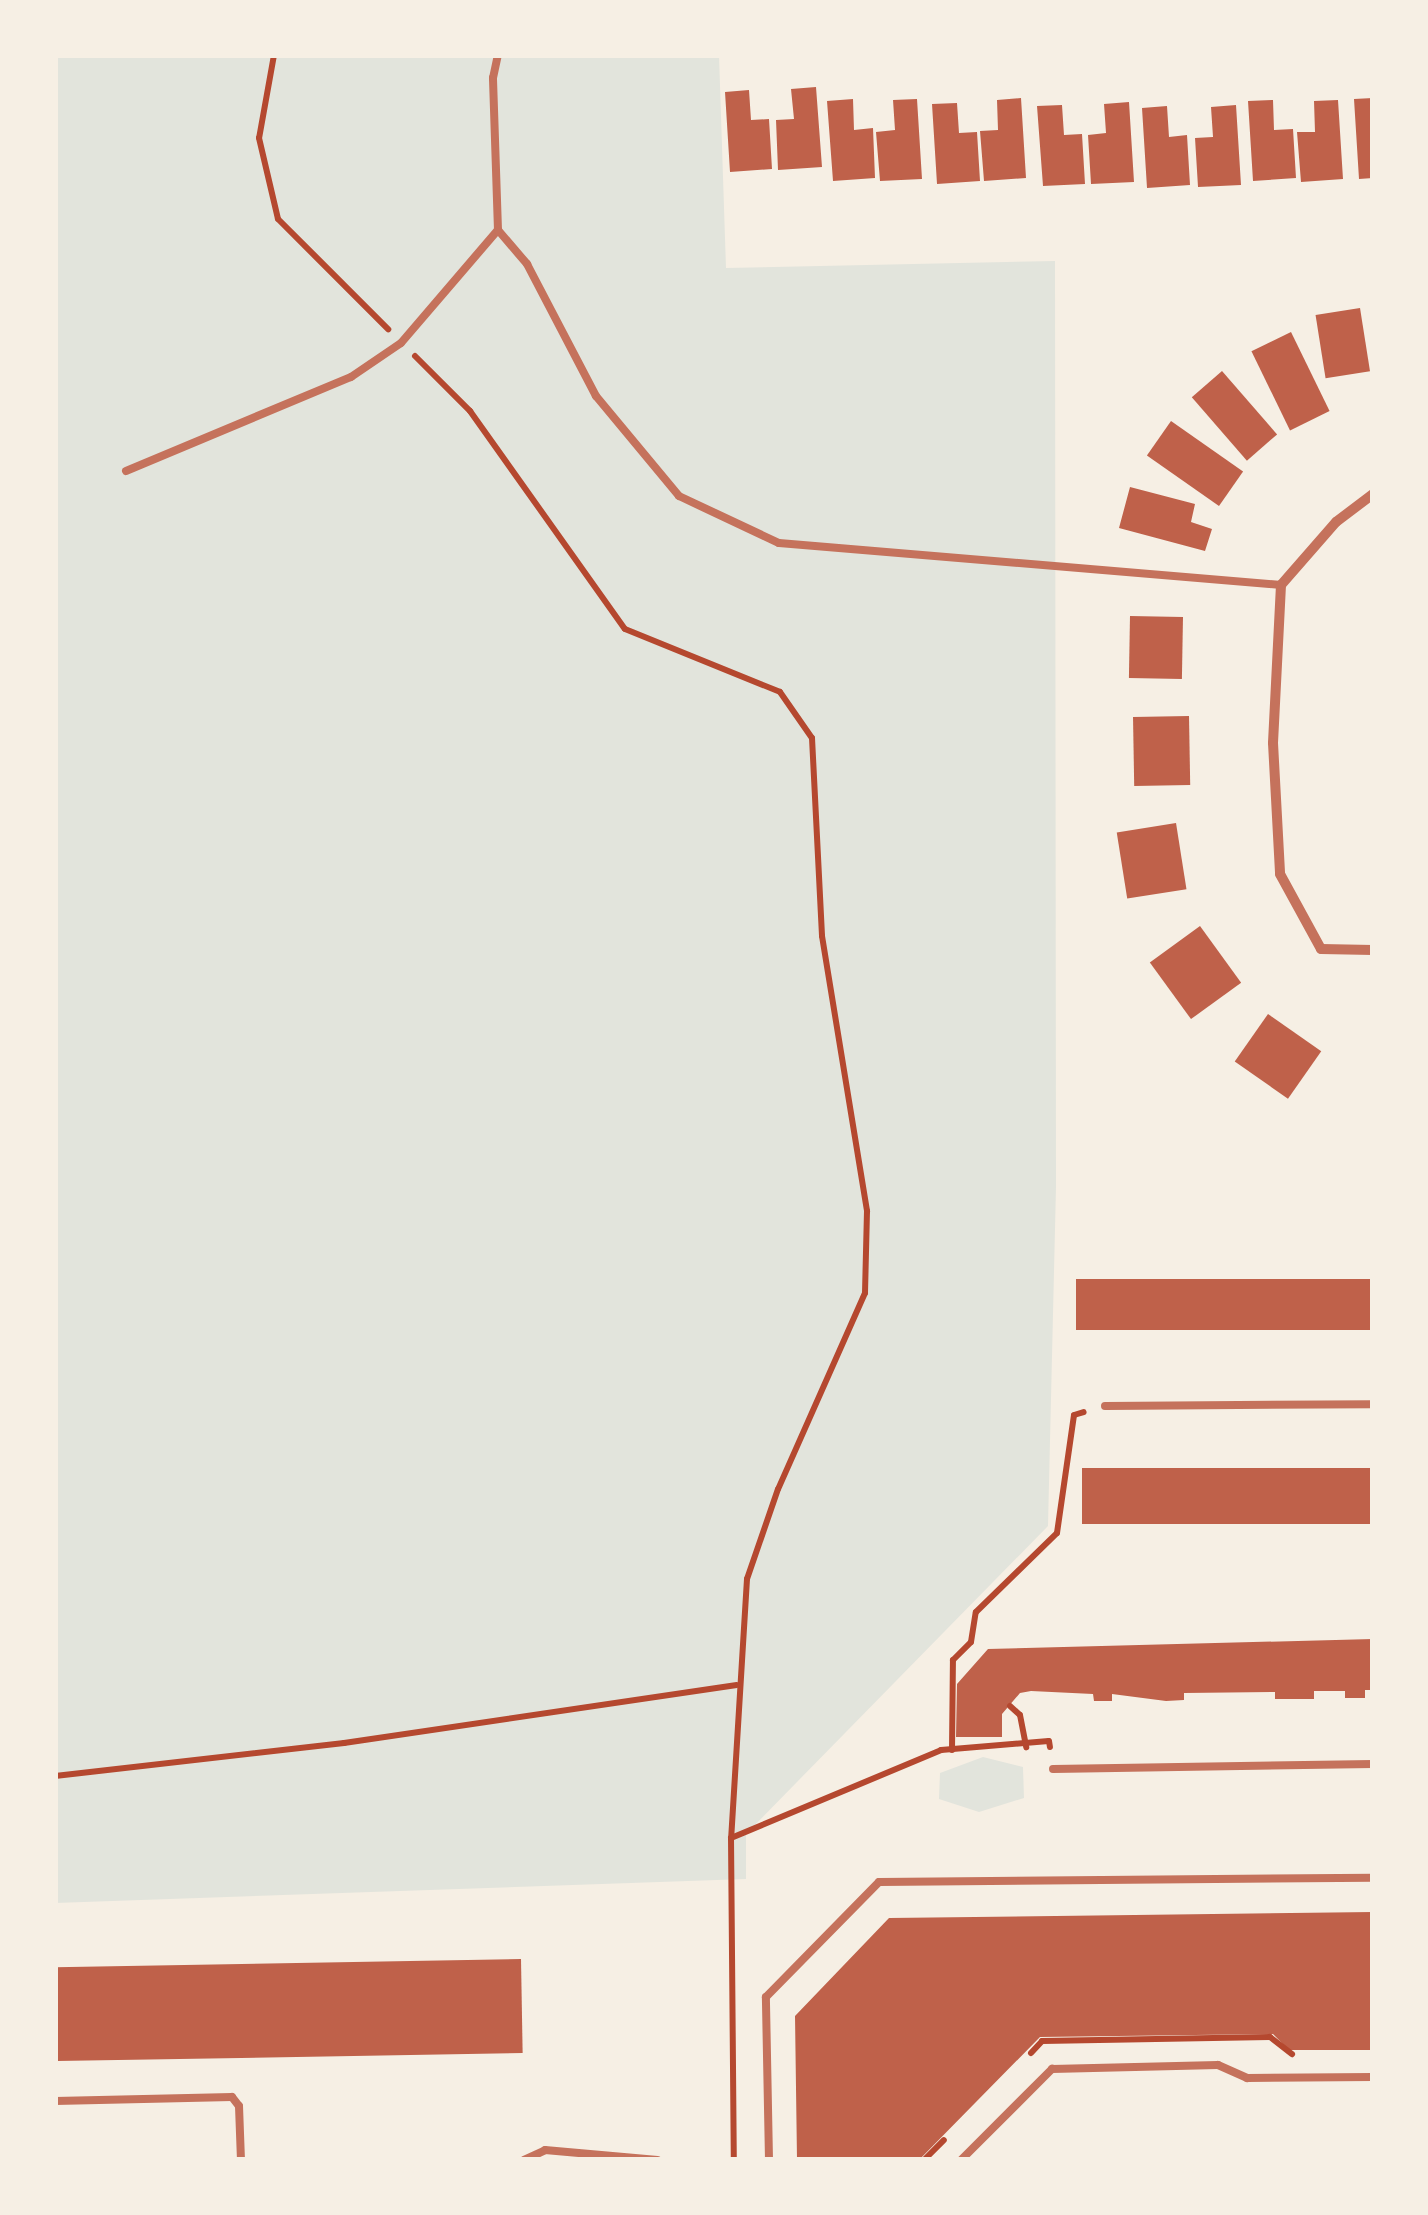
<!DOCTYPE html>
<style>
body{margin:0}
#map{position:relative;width:1428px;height:2215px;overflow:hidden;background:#f6efe4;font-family:"Archivo Narrow",sans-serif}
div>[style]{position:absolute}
.green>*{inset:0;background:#e2e4dc}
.building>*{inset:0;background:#bf614a;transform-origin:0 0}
.path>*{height:6px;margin:-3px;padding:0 3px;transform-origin:3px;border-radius:3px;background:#b5482f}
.service>*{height:8px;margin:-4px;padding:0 4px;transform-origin:4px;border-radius:4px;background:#c5725c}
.minor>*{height:10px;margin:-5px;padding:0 5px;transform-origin:5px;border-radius:5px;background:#c5725c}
span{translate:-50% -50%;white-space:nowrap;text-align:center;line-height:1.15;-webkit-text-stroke:8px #f6efe4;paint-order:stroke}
.frame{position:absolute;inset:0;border:58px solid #f6efe4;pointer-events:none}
</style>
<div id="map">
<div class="green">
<i style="clip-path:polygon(55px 55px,719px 55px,726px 268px,1055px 261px,1056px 1187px,1048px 1526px,746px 1834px,746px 1879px,55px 1903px)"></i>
<i style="clip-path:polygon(983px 1757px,1023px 1767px,1024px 1798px,979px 1812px,939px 1799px,940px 1773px)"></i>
</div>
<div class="building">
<i style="clip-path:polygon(816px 87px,822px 167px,778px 170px,776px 120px,794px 119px,791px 89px)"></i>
<i style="clip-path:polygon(749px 90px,751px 120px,769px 119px,772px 169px,730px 172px,725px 92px)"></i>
<i style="clip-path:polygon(1021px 98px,1026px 178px,984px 181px,980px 131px,998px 130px,997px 100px)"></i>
<i style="clip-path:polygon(1373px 98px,1373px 178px,1359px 179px,1354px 99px)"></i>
<i style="clip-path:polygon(853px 99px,854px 130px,873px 128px,875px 178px,833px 181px,827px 101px)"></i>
<i style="clip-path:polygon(917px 99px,922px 179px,880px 181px,876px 132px,895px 130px,893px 100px)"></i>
<i style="clip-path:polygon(1273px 100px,1274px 130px,1293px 129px,1296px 178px,1253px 181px,1248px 101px)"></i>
<i style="clip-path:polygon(1338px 100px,1343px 179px,1301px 182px,1297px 132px,1315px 132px,1314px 101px)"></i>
<i style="clip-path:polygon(1129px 102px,1134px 182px,1091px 184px,1088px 135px,1106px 133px,1104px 104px)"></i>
<i style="clip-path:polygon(957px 103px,959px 133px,977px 132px,980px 181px,937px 184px,932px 104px)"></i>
<i style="clip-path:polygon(1062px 105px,1064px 135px,1082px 134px,1085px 184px,1043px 186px,1037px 106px)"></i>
<i style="clip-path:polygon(1236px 105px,1241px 185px,1198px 187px,1195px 138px,1213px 137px,1211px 107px)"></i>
<i style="clip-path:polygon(1167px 106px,1169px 137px,1187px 135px,1190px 185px,1147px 188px,1142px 108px)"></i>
<i style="left:1360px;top:308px;width:64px;height:45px;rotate:81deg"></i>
<i style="left:1291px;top:332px;width:88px;height:44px;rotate:64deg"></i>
<i style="left:1222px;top:371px;width:84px;height:40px;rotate:49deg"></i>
<i style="left:1171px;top:421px;width:88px;height:42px;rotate:35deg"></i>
<i style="clip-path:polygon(1130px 487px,1195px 504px,1191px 522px,1212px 529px,1205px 551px,1119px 528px)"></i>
<i style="left:1130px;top:616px;width:53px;height:62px;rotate:1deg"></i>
<i style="left:1189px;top:716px;width:69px;height:56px;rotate:89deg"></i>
<i style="left:1176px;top:823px;width:67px;height:60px;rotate:81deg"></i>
<i style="left:1200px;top:926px;width:70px;height:62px;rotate:54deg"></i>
<i style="left:1268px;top:1014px;width:65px;height:58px;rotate:35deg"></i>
<i style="left:1373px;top:1279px;width:51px;height:297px;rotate:90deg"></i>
<i style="left:1373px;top:1468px;width:56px;height:291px;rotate:90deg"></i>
<i style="clip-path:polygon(1373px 1639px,1373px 1690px,1365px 1690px,1365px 1698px,1345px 1698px,1345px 1691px,1314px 1691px,1314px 1699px,1275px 1699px,1275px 1692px,1184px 1693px,1184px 1700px,1166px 1701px,1112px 1694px,1112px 1701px,1094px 1701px,1093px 1694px,1031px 1691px,1020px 1693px,1002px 1714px,1002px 1737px,956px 1737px,957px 1684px,988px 1649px)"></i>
<i style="clip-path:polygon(1373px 1912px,1373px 2050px,1289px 2050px,1273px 2034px,1040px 2037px,919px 2160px,797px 2160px,795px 2016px,889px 1918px)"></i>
<i style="left:521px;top:1959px;width:94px;height:466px;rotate:89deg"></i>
</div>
<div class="path">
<i style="left:274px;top:55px;width:84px;rotate:100.2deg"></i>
<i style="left:259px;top:138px;width:83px;rotate:76.8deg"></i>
<i style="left:278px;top:219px;width:156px;rotate:45deg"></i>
<i style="left:415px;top:356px;width:78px;rotate:45deg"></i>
<i style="left:470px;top:411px;width:267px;rotate:54.6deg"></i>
<i style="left:625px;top:629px;width:167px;rotate:22.1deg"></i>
<i style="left:780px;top:692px;width:56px;rotate:55.2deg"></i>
<i style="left:812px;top:738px;width:198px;rotate:87.1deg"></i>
<i style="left:822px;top:936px;width:279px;rotate:80.7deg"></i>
<i style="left:867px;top:1211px;width:82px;rotate:91.4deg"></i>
<i style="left:865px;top:1293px;width:214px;rotate:113.9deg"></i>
<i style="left:778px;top:1489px;width:95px;rotate:109deg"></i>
<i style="left:747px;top:1579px;width:259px;rotate:93.5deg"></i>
<i style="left:731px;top:1838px;width:322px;rotate:89.5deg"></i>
<i style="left:1010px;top:1706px;width:13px;rotate:42deg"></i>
<i style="left:1020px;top:1715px;width:33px;rotate:79deg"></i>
<i style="left:952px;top:1750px;width:90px;rotate:-89.4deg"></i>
<i style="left:953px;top:1660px;width:25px;rotate:-45deg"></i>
<i style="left:971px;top:1642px;width:30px;rotate:-81deg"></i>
<i style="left:976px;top:1612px;width:113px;rotate:-44.3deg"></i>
<i style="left:1057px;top:1533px;width:119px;rotate:-81.8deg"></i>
<i style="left:1074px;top:1415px;width:10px;rotate:-17deg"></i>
<i style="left:55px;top:1776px;width:291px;rotate:-6.5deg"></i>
<i style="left:344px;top:1743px;width:397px;rotate:-8.4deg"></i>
<i style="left:731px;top:1838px;width:228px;rotate:-22.7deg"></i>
<i style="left:941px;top:1750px;width:108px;rotate:-4.8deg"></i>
<i style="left:1049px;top:1741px;width:6px;rotate:81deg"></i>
<i style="left:1031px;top:2053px;width:16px;rotate:-47deg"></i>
<i style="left:1042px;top:2041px;width:228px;rotate:-1deg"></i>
<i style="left:1270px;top:2037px;width:28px;rotate:38deg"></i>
<i style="left:924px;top:2160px;width:28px;rotate:-45deg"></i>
</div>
<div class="service">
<i style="left:498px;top:230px;width:45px;rotate:49.5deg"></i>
<i style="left:527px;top:264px;width:149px;rotate:62.4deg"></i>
<i style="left:596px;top:396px;width:130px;rotate:50.3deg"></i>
<i style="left:679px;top:496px;width:110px;rotate:25.2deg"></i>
<i style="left:779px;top:543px;width:504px;rotate:4.78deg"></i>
<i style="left:126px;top:471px;width:244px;rotate:-22.7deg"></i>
<i style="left:351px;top:377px;width:60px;rotate:-34.2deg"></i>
<i style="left:401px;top:343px;width:149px;rotate:-49.4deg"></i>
<i style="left:498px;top:230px;width:152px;rotate:-91.9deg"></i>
<i style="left:493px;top:78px;width:24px;rotate:-78deg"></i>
<i style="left:1105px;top:1406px;width:268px;rotate:-0.4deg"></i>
<i style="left:1053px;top:1769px;width:320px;rotate:-0.9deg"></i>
<i style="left:55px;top:2101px;width:177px;rotate:-1.3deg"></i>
<i style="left:232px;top:2097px;width:11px;rotate:52deg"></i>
<i style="left:239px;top:2106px;width:54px;rotate:87.9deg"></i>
<i style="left:524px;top:2160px;width:23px;rotate:-25deg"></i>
<i style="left:545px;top:2150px;width:113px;rotate:5.1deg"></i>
<i style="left:769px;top:2160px;width:163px;rotate:-91.1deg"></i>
<i style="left:766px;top:1997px;width:161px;rotate:-45.5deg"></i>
<i style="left:879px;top:1882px;width:494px;rotate:-0.5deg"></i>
<i style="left:961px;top:2160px;width:129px;rotate:-45deg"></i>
<i style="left:1052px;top:2069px;width:166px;rotate:-1.4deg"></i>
<i style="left:1218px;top:2065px;width:32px;rotate:24deg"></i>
<i style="left:1247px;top:2078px;width:126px;rotate:-0.5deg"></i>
</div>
<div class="minor">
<i style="left:1373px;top:494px;width:46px;rotate:142.9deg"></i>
<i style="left:1336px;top:522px;width:84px;rotate:131.1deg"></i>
<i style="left:1281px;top:585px;width:158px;rotate:92.9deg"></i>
<i style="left:1273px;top:743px;width:131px;rotate:86.9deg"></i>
<i style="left:1280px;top:874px;width:85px;rotate:61.3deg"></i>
<i style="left:1321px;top:949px;width:52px;rotate:1.1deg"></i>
</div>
<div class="frame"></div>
</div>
